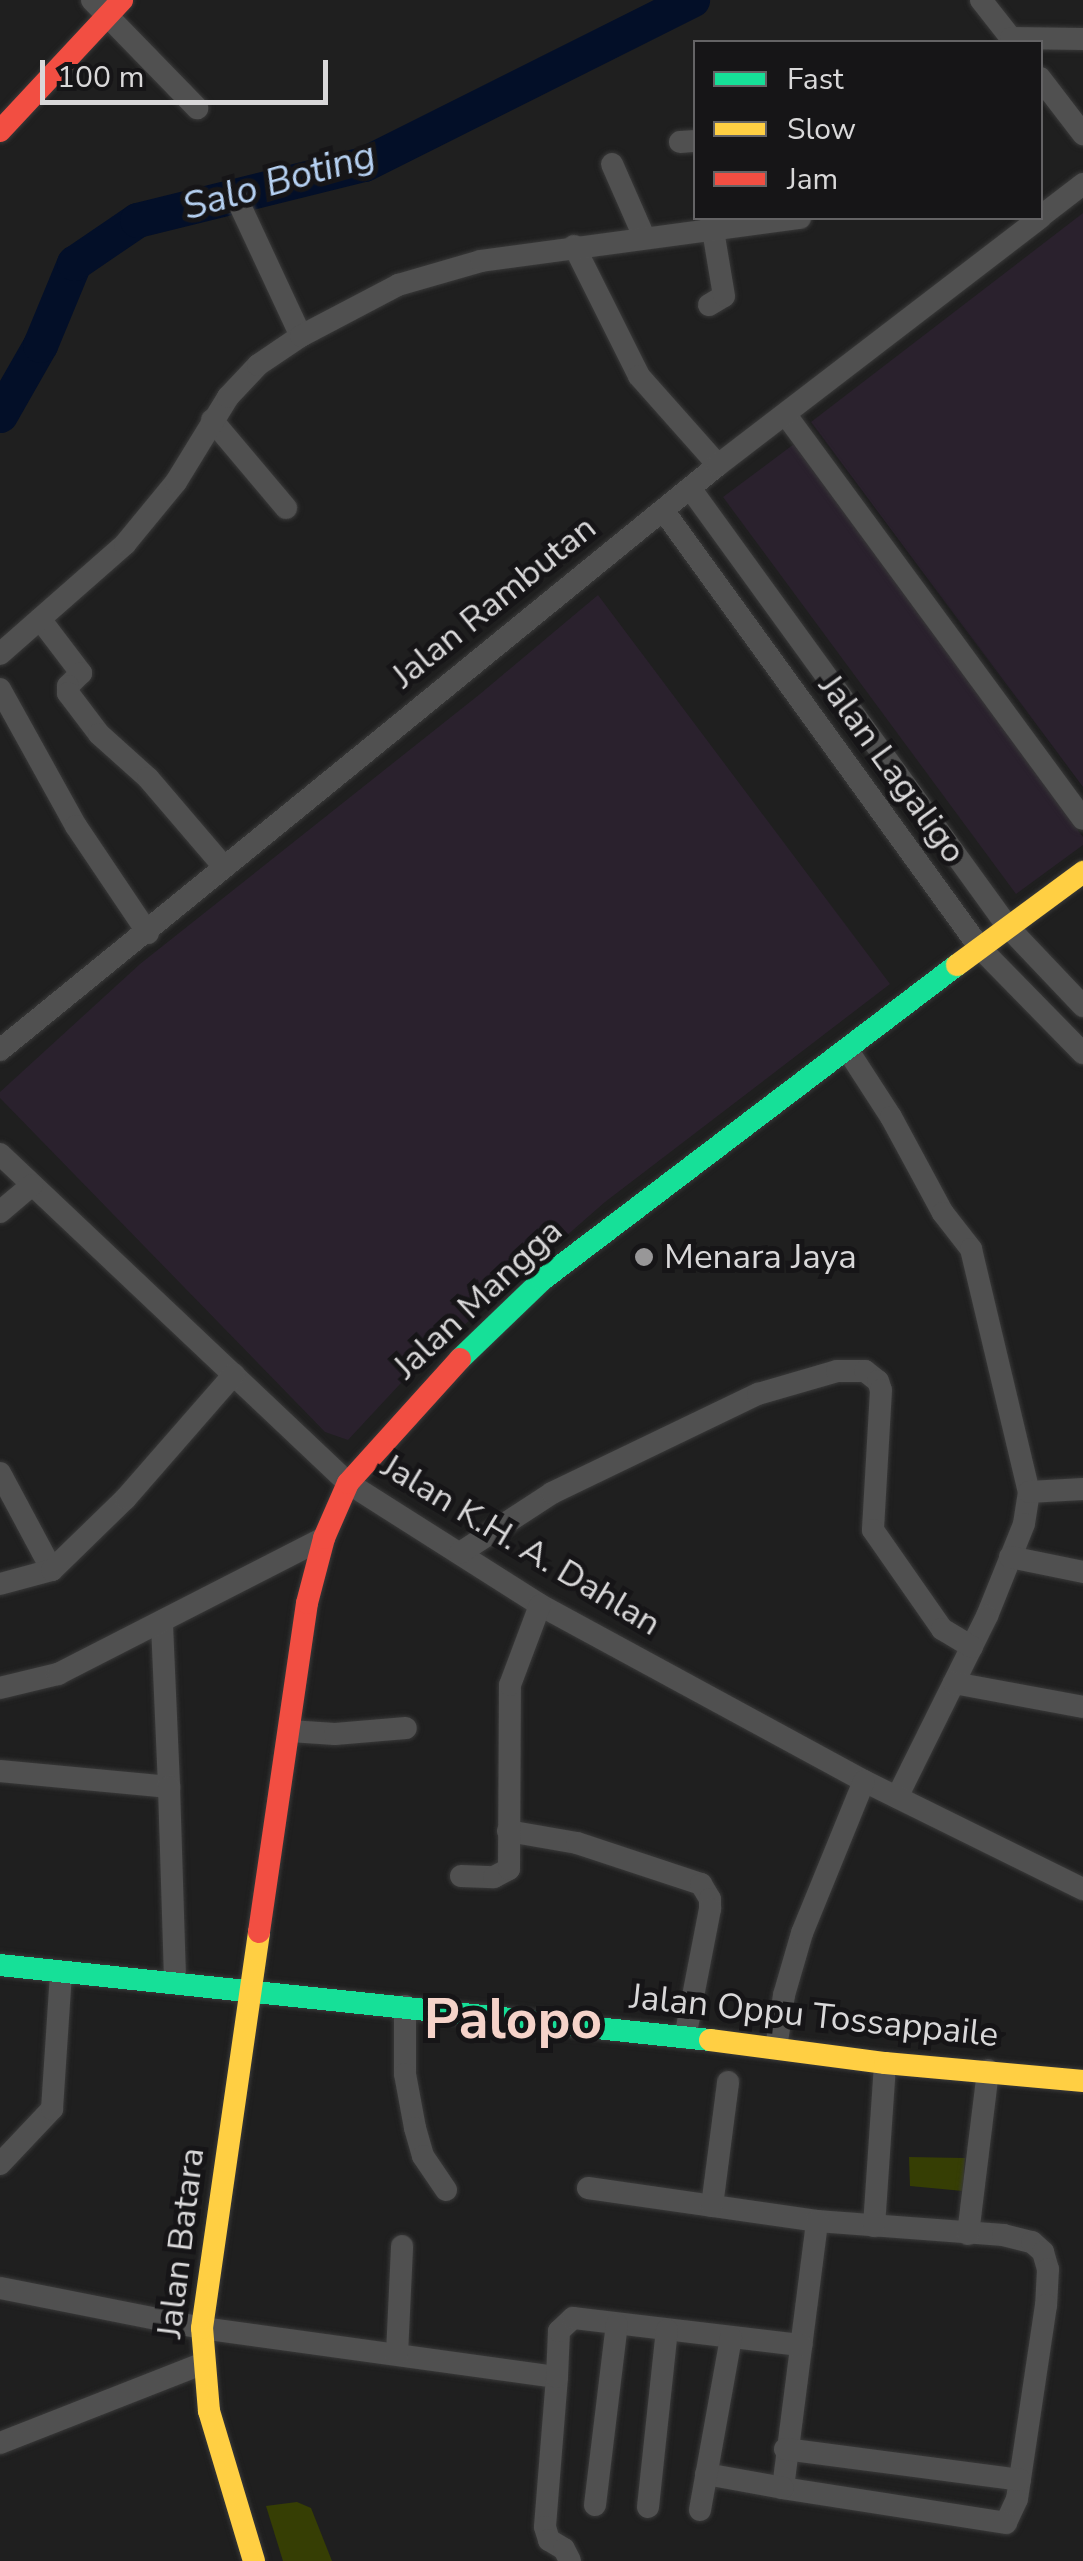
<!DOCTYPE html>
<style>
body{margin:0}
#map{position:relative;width:1083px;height:2561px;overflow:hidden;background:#1f1f1f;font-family:"Nunito Sans",sans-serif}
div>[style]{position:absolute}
.commercial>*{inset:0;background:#2a212d}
.green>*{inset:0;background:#363e04}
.river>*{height:35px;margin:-17.5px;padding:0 17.5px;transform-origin:17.5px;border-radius:17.5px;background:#030f28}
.roads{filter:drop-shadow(0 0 2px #393939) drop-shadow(0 0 2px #393939)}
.street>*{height:22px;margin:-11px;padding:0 11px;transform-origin:11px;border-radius:11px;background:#505050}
.fast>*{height:22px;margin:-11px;padding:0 11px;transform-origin:11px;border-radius:11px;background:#16e098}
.slow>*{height:22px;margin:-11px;padding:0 11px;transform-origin:11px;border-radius:11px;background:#ffcf43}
.jam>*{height:22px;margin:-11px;padding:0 11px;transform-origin:11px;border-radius:11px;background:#f24e42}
.dots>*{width:28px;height:28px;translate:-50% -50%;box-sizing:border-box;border:5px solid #161517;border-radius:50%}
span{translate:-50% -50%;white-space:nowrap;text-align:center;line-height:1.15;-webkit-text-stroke:10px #161517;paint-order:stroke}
.street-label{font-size:35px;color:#d9d8d9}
.poi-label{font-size:35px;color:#d9d8d9}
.left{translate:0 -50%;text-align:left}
.water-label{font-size:38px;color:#b6d1f2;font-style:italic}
.town-label{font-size:55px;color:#f5d3c9;font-weight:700}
.legend{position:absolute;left:693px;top:40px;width:350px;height:180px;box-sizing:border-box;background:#161517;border:2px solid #646365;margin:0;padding:12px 18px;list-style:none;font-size:30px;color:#d9d8d9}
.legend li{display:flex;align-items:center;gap:20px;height:50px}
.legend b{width:50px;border:2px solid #646365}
.scale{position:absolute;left:40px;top:60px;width:288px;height:45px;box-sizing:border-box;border:5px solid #d9d8d9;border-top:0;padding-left:12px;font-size:30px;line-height:35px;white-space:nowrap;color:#d9d8d9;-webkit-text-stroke:8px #161517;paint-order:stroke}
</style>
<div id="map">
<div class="commercial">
<i style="clip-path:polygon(1083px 213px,1083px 787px,811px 422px)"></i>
<i style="clip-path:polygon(794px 444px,1083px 837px,1083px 845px,1016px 894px,723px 497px)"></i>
<i style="clip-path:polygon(598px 595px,890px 984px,605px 1202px,414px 1369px,348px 1440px,325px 1432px,0 1098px,0 1092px,140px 964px,480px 694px)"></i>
</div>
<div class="green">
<i style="clip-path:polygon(909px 2157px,965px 2158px,963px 2191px,910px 2186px)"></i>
<i style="clip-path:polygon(297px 2502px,311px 2508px,332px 2561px,283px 2561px,266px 2506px)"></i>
</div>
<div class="river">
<i style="left:0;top:415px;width:81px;rotate:-60.3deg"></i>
<i style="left:40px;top:345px;width:89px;rotate:-67.5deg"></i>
<i style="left:74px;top:263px;width:76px;rotate:-34.3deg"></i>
<i style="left:137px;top:220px;width:234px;rotate:-13.9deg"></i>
<i style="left:364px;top:164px;width:367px;rotate:-26.6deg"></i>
</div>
<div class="roads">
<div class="street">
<i style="left:92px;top:0;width:151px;rotate:45.8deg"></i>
<i style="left:981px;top:0;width:53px;rotate:51.8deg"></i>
<i style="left:1011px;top:38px;width:72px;rotate:0.8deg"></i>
<i style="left:1040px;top:78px;width:71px;rotate:52.5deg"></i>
<i style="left:680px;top:142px;width:16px;rotate:-4deg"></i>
<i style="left:612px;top:164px;width:80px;rotate:66.3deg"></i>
<i style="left:237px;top:199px;width:151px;rotate:65deg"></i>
<i style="left:1040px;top:217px;width:54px;rotate:-37.5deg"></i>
<i style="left:574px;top:246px;width:145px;rotate:63.4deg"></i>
<i style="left:639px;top:376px;width:119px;rotate:48.4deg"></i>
<i style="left:709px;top:305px;width:17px;rotate:-31deg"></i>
<i style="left:724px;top:296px;width:79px;rotate:-99.5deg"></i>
<i style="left:786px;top:415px;width:501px;rotate:53.68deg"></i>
<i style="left:212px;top:420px;width:115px;rotate:49.9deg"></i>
<i style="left:690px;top:488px;width:542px;rotate:54.08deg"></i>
<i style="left:1008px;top:927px;width:109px;rotate:46.5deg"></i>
<i style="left:663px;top:510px;width:541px;rotate:54.11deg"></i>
<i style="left:980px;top:948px;width:147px;rotate:45.6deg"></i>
<i style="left:40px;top:619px;width:68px;rotate:52.8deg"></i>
<i style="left:81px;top:673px;width:18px;rotate:135deg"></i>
<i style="left:68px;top:686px;width:7px;rotate:90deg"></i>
<i style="left:68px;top:693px;width:51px;rotate:52.9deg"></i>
<i style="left:99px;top:734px;width:66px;rotate:41.9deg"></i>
<i style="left:148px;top:778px;width:117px;rotate:49.5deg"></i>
<i style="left:0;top:654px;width:167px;rotate:-41.3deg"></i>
<i style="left:125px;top:544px;width:80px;rotate:-50.6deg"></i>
<i style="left:176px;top:482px;width:100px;rotate:-58.5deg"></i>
<i style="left:228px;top:397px;width:44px;rotate:-46.8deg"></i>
<i style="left:258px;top:365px;width:52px;rotate:-34deg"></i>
<i style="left:301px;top:336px;width:110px;rotate:-27.7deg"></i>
<i style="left:398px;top:285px;width:86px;rotate:-16.1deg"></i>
<i style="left:481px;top:261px;width:322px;rotate:-7.7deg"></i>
<i style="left:0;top:689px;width:157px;rotate:61deg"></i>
<i style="left:76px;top:826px;width:129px;rotate:56.1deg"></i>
<i style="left:847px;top:1049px;width:81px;rotate:57.1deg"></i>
<i style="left:891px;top:1117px;width:109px;rotate:61.6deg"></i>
<i style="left:943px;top:1213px;width:46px;rotate:52.1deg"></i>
<i style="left:971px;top:1249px;width:250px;rotate:76.6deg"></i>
<i style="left:1029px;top:1492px;width:32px;rotate:99deg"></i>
<i style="left:1024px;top:1524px;width:99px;rotate:111.9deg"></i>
<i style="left:987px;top:1616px;width:202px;rotate:116.4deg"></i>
<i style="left:0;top:1050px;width:926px;rotate:-39.17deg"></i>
<i style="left:718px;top:465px;width:406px;rotate:-37.5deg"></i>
<i style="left:0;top:1154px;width:479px;rotate:43.4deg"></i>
<i style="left:348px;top:1483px;width:227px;rotate:32.4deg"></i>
<i style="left:540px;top:1605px;width:369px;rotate:28.5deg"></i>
<i style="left:864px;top:1781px;width:244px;rotate:26.3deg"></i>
<i style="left:0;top:1212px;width:42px;rotate:-40.2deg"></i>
<i style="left:0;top:1473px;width:110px;rotate:61.8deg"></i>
<i style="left:1029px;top:1492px;width:54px;rotate:-3.2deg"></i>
<i style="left:460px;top:1553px;width:110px;rotate:-33.1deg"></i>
<i style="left:552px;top:1493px;width:229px;rotate:-25.7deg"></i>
<i style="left:758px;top:1394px;width:82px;rotate:-16.2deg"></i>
<i style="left:837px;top:1371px;width:28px"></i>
<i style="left:865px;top:1371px;width:16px;rotate:38deg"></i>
<i style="left:878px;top:1381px;width:9px;rotate:72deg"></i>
<i style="left:881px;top:1390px;width:140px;rotate:93.3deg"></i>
<i style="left:873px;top:1530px;width:121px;rotate:55.1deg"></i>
<i style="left:942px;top:1629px;width:35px;rotate:31deg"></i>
<i style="left:1010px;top:1557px;width:75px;rotate:11.6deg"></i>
<i style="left:0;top:1584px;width:54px;rotate:-15.1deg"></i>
<i style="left:52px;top:1570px;width:103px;rotate:-44.2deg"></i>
<i style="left:126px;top:1498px;width:164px;rotate:-48.9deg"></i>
<i style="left:162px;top:1625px;width:162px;rotate:87.5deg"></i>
<i style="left:954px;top:1683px;width:131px;rotate:10.5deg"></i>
<i style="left:0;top:1688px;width:60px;rotate:-13.6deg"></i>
<i style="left:58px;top:1674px;width:299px;rotate:-27.1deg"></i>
<i style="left:290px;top:1731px;width:45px;rotate:3.8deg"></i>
<i style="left:335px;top:1734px;width:71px;rotate:-4.8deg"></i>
<i style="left:0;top:1771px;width:170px;rotate:5.4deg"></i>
<i style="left:169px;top:1787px;width:194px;rotate:88.2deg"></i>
<i style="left:508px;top:1831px;width:70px;rotate:9.9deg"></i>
<i style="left:577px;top:1843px;width:131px;rotate:18.3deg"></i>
<i style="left:701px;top:1884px;width:17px;rotate:59deg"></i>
<i style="left:710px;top:1899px;width:10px;rotate:90deg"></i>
<i style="left:710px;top:1909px;width:131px;rotate:101deg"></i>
<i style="left:461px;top:1876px;width:33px;rotate:2deg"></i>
<i style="left:494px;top:1877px;width:17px;rotate:-28deg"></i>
<i style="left:509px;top:1869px;width:184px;rotate:-89.7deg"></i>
<i style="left:510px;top:1685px;width:85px;rotate:-69.4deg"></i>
<i style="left:405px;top:2006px;width:68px;rotate:90deg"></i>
<i style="left:405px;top:2074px;width:55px;rotate:79.5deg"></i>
<i style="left:415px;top:2128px;width:29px;rotate:74deg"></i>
<i style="left:423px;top:2156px;width:41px;rotate:55.9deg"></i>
<i style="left:776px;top:2048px;width:54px;rotate:-81.4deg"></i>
<i style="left:784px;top:1995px;width:65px;rotate:-73.8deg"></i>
<i style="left:802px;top:1933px;width:164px;rotate:-67.8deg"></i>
<i style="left:0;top:2164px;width:76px;rotate:-46.6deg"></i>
<i style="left:52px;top:2109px;width:137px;rotate:-86.2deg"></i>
<i style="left:588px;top:2188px;width:231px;rotate:8.2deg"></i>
<i style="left:712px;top:2206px;width:125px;rotate:-82.6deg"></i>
<i style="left:817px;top:2221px;width:187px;rotate:4.3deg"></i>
<i style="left:1003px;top:2235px;width:30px;rotate:14deg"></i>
<i style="left:1032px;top:2242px;width:15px;rotate:42deg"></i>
<i style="left:1043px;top:2252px;width:18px;rotate:74deg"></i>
<i style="left:1048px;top:2269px;width:36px;rotate:93deg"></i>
<i style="left:1046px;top:2305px;width:196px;rotate:98.5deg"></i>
<i style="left:1017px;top:2499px;width:26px;rotate:115deg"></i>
<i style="left:1006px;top:2523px;width:226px;rotate:-171.1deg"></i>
<i style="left:783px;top:2488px;width:269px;rotate:-82.7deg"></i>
<i style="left:874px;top:2226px;width:163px;rotate:-86.1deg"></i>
<i style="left:968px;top:2234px;width:165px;rotate:-83deg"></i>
<i style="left:0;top:2288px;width:206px;rotate:11.2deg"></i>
<i style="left:202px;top:2328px;width:358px;rotate:7.9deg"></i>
<i style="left:557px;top:2377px;width:150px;rotate:94.6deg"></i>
<i style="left:545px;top:2527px;width:14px;rotate:73deg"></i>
<i style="left:549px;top:2540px;width:17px;rotate:31deg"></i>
<i style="left:564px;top:2549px;width:13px;rotate:63deg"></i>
<i style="left:397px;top:2354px;width:108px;rotate:-87.3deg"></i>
<i style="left:557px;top:2377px;width:46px;rotate:-87.5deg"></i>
<i style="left:559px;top:2331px;width:19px;rotate:-43deg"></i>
<i style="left:573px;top:2318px;width:230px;rotate:6.8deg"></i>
<i style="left:0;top:2443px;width:217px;rotate:-21.4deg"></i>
<i style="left:785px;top:2449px;width:237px;rotate:7.5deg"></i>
<i style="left:706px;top:2474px;width:78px;rotate:10.3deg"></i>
<i style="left:595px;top:2505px;width:182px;rotate:-83.1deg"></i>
<i style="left:648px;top:2507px;width:178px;rotate:-83.9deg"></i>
<i style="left:700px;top:2510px;width:175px;rotate:-79.8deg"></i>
</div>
<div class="fast">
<i style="left:460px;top:1359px;width:114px;rotate:-43.9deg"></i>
<i style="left:542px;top:1280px;width:521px;rotate:-37.2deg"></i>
<i style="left:0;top:1965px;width:714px;rotate:6.03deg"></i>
</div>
<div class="slow">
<i style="left:957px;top:965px;width:157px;rotate:-36.4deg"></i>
<i style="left:710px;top:2040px;width:177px;rotate:7.5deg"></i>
<i style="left:885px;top:2063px;width:199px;rotate:5.2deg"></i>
<i style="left:254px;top:2561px;width:157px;rotate:-106.7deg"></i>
<i style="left:209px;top:2411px;width:83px;rotate:-94.8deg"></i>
<i style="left:202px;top:2328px;width:400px;rotate:-81.8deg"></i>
</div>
<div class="jam">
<i style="left:0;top:131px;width:179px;rotate:-47deg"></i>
<i style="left:259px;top:1932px;width:332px;rotate:-81.7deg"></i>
<i style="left:307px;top:1603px;width:67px;rotate:-75.3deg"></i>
<i style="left:324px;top:1538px;width:60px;rotate:-66.4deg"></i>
<i style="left:348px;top:1483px;width:167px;rotate:-47.9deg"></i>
</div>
</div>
<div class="dots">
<i style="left:644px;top:1257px;background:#989798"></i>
</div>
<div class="street-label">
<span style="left:494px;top:602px;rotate:-39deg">Jalan Rambutan</span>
<span style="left:892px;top:769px;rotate:54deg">Jalan Lagaligo</span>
<span style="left:478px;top:1299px;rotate:-43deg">Jalan Mangga</span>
<span style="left:521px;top:1545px;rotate:31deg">Jalan K.H. A. Dahlan</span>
<span style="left:814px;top:2016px;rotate:6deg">Jalan Oppu Tossappaile</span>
<span style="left:181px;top:2243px;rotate:-83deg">Jalan Batara</span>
</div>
<div class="poi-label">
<span class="left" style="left:664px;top:1257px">Menara Jaya</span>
</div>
<div class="water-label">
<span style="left:279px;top:181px;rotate:-16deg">Salo Boting</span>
</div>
<div class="town-label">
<span style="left:513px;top:2020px">Palopo</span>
</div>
<ul class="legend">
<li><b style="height:12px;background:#16e098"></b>Fast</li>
<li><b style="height:12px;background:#ffcf43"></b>Slow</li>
<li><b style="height:12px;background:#f24e42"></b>Jam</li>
</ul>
<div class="scale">100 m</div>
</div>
